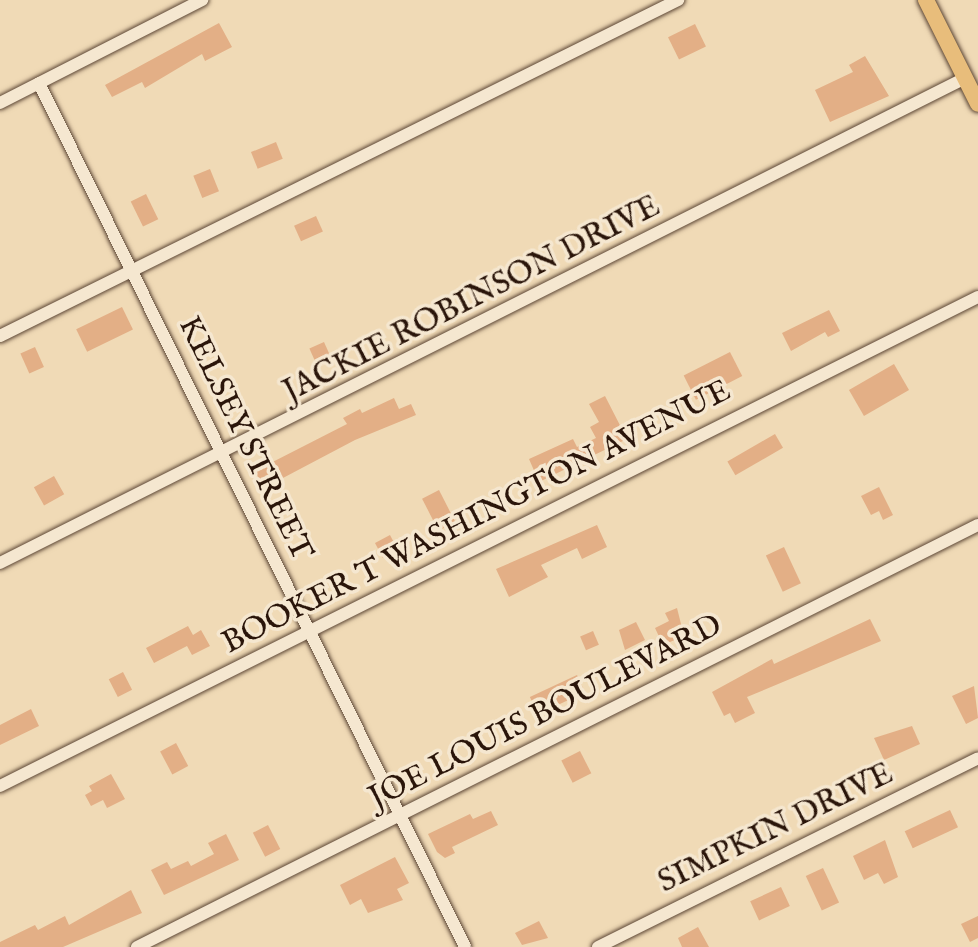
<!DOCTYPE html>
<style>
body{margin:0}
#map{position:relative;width:978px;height:947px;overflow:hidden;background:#f0dab6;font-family:"IM FELL English",serif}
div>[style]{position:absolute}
.building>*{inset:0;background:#e3af86;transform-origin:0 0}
.roads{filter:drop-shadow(0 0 2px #5c4635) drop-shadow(0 0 2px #5c4635)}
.minor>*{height:12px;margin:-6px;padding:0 6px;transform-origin:6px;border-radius:6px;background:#f5e7d0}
.major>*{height:16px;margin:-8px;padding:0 8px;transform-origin:8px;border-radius:8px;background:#e8bd7b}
span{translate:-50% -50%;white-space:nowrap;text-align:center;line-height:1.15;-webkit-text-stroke:7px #f5e7d0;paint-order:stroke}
.street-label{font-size:32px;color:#2a150a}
</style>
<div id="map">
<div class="building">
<i style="clip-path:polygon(219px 23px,232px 47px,205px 61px,202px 54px,145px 88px,142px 82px,112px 97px,105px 85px)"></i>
<i style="left:695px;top:24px;width:25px;height:30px;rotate:64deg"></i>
<i style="clip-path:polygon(865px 56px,889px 96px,830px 122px,815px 90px,853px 72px,849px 65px)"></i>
<i style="left:276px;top:142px;width:18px;height:27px;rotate:68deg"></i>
<i style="left:210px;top:169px;width:24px;height:18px;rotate:68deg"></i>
<i style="left:146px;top:194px;width:28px;height:17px;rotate:64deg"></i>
<i style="left:316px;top:216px;width:17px;height:24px;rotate:66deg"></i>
<i style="left:122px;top:307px;width:25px;height:51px;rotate:64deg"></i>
<i style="clip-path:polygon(829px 310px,840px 331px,828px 337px,825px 332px,791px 351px,782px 333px)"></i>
<i style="left:324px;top:342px;width:20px;height:16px;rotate:66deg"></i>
<i style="left:35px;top:347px;width:22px;height:16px;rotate:66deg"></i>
<i style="left:730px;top:352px;width:27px;height:52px;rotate:63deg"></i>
<i style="left:894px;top:364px;width:30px;height:52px;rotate:60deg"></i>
<i style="clip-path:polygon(605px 396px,627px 439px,539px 482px,529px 459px,573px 439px,577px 447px,596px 438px,590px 427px,599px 422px,589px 404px)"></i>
<i style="clip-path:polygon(394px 398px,399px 409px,411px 404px,416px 415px,355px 440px,264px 488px,255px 471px,347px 424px,343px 418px,360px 409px,362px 413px)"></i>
<i style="left:775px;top:434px;width:16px;height:55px;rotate:60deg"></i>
<i style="left:54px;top:476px;width:21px;height:23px;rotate:61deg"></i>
<i style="clip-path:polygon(879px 487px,893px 515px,883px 520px,879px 511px,871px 515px,861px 496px)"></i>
<i style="left:439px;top:490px;width:36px;height:19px;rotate:63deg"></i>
<i style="clip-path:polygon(597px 525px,607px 547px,582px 559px,577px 548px,541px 565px,548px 577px,509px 597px,496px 569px)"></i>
<i style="left:390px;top:535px;width:17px;height:17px;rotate:62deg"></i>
<i style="left:784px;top:547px;width:40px;height:20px;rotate:65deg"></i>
<i style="clip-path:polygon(677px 608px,684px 636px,663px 645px,655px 628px,669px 621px,665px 613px)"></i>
<i style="clip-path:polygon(870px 619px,881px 641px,747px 697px,755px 713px,735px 723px,730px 713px,724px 716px,712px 692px,772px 659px,774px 664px)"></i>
<i style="clip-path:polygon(636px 622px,645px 640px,625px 650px,619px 630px)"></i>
<i style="clip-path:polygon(188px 626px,193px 635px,201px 630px,210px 646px,192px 655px,187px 646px,154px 663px,146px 648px)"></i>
<i style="left:593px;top:631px;width:15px;height:14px;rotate:67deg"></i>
<i style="left:123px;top:672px;width:20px;height:16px;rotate:63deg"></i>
<i style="left:577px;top:675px;width:19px;height:52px;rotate:65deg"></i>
<i style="clip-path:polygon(974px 686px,978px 718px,966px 724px,952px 696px)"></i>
<i style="clip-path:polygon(31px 709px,39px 726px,0 745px,0 725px)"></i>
<i style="clip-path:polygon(912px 726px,920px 744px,884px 760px,874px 738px)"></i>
<i style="left:176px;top:743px;width:26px;height:18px;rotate:62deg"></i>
<i style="left:580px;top:751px;width:25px;height:21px;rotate:63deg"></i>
<i style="clip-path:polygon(111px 774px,125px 799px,107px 808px,103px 800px,91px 806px,85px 795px,92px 791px,89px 786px)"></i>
<i style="left:950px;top:810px;width:19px;height:50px;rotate:65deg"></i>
<i style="clip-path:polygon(491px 811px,498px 825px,452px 847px,455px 853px,445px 858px,437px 852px,428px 834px,470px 814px,473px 819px)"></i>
<i style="left:268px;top:825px;width:27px;height:17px;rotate:63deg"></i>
<i style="clip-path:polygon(226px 834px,239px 860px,164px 895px,151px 870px,167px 862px,171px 869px,188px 861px,191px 866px,214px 854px,208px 843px)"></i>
<i style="clip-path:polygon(885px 840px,898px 877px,884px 884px,878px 873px,864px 880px,853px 856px)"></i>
<i style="clip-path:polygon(395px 857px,409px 883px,397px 889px,403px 900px,368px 913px,361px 899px,350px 905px,340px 885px)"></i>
<i style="left:823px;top:868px;width:38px;height:19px;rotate:65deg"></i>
<i style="left:781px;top:887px;width:21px;height:34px;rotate:65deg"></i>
<i style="clip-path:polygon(131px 890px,142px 913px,128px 919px,63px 947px,0 947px,0 942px,35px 925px,38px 930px,65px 916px,69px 925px)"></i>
<i style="clip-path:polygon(978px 916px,978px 938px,970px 942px,961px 924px)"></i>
<i style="clip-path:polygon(539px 921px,548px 938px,522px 945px,515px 933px)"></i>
<i style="clip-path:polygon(698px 927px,709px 947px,682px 947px,678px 938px)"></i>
</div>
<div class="roads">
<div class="minor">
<i style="left:39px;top:83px;width:963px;rotate:63.75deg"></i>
<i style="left:0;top:103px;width:227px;rotate:-27deg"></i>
<i style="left:0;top:336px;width:757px;rotate:-26.36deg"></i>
<i style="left:0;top:563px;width:1080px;rotate:-26.68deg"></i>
<i style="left:0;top:786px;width:1093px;rotate:-26.57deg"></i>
<i style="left:137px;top:947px;width:941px;rotate:-26.65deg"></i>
<i style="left:598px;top:947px;width:424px;rotate:-26.4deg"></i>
</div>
<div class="major">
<i style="left:926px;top:0;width:116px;rotate:63.4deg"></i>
</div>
</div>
<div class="street-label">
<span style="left:472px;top:300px;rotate:-27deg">JACKIE ROBINSON DRIVE</span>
<span style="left:244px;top:439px;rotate:64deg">KELSEY STREET</span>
<span style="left:477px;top:518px;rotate:-27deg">BOOKER T WASHINGTON AVENUE</span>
<span style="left:546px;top:713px;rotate:-27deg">JOE LOUIS BOULEVARD</span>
<span style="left:776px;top:829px;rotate:-26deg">SIMPKIN DRIVE</span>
</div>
</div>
